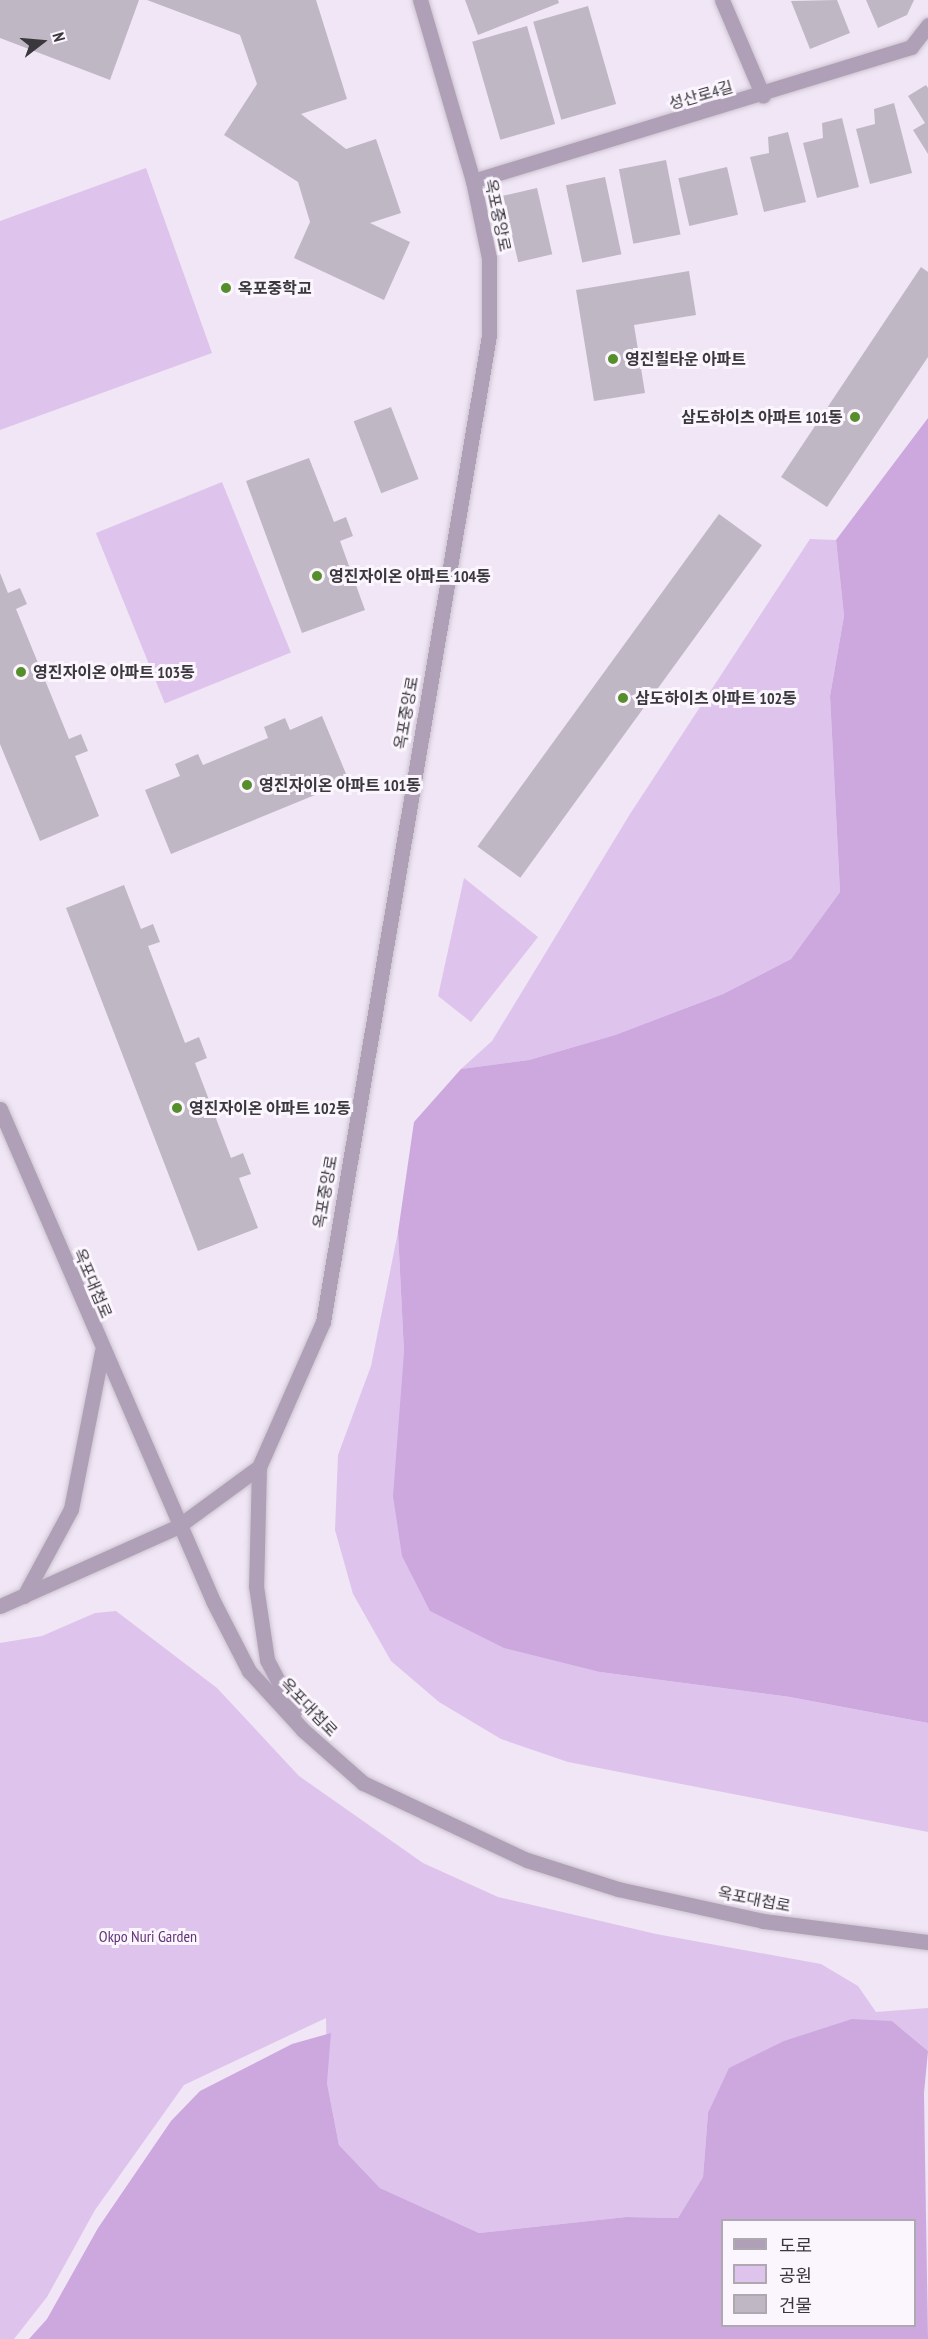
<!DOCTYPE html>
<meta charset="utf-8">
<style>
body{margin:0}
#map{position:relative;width:928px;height:2339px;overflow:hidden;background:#f0e6f5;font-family:"PT Sans Narrow","Noto Sans KR",sans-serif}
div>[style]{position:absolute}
.green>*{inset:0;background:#dec4ec;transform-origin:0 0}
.forest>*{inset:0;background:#cca8de}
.building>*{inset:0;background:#c0b7c5;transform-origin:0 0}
.roads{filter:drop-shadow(0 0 2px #ccc3d0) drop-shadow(0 0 2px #ccc3d0)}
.minor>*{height:15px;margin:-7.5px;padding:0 7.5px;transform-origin:7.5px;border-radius:7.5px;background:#afa0b8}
.dots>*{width:16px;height:16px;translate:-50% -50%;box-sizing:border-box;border:3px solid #fbf5fe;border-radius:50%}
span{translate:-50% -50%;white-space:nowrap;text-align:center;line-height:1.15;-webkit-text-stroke:6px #fbf5fe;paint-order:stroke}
.street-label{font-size:16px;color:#3b383d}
.poi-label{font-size:16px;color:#3b383d;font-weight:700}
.left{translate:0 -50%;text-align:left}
.right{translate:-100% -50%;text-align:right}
.park-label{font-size:16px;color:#613476}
.legend{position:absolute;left:721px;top:2219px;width:195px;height:108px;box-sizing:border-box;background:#fbf5fe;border:2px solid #aea9b1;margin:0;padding:8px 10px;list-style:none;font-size:18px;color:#3b383d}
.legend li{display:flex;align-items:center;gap:12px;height:30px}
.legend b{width:30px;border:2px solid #aea9b1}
.north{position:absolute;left:12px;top:12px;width:60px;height:60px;-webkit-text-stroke:4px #fbf5fe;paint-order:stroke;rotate:74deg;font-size:16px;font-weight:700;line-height:24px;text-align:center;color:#3b383d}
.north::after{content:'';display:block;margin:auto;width:21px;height:27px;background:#3b383d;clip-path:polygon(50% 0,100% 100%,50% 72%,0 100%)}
</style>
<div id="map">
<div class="green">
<i style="clip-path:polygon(146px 168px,212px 353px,0 430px,0 221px)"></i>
<i style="left:222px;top:482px;width:184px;height:136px;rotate:68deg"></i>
<i style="clip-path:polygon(810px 539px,836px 540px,844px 616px,830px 696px,840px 892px,791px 959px,723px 994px,615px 1035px,529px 1060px,461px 1069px,492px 1041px,630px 814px)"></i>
<i style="clip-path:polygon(464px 878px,538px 937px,471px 1022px,438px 996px)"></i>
<i style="clip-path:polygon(398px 1232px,404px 1352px,600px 1672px,790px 1697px,928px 1723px,928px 1832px,568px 1762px,501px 1739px,439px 1702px,391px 1661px,353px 1594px,335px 1530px,338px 1455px,371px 1366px)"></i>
<i style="clip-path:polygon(116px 1611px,217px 1688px,299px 1776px,423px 1863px,498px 1897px,656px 1934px,821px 1964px,858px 1986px,876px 2012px,928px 2008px,928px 2051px,892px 2021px,708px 2113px,703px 2177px,678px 2218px,626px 2217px,479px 2233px,380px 2188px,339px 2145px,327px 2083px,326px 2018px,184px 2085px,95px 2210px,47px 2297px,14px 2339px,0 2339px,0 1643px,42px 1636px,95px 1613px)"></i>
</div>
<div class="forest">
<i style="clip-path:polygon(928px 418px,928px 1723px,790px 1697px,600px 1672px,504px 1648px,430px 1611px,402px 1556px,393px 1496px,404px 1352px,398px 1232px,414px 1122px,461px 1069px,529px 1060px,615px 1035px,723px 994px,791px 959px,840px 892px,830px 696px,844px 616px,836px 540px)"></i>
<i style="clip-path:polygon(evenodd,852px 2019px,892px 2021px,928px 2051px,924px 2093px,928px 2339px,29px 2339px,47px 2319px,98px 2228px,171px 2121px,200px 2091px,292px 2044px,331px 2033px,327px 2083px,339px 2145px,380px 2188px,479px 2233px,626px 2217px,678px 2218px,703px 2177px,708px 2113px,729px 2068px,784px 2041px,852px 2019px,914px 2220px,914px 2326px,722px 2326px,722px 2220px,914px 2220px)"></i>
</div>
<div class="building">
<i style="clip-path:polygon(0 0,139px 0,110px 80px,0 38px)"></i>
<i style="clip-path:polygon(147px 0,316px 0,347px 99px,301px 114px,346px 149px,376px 139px,401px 213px,370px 223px,410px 242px,384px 300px,294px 258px,310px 222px,298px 182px,224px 135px,257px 84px,240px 35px)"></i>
<i style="clip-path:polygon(465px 0,558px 0,559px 3px,478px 35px)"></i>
<i style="clip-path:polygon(837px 0,850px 33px,810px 49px,791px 1px)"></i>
<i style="clip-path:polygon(866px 0,914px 0,907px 15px,878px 28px)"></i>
<i style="left:588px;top:6px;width:102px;height:57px;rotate:74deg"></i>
<i style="left:527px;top:26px;width:102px;height:57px;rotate:74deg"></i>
<i style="clip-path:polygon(926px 85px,928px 88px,928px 154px,913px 130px,925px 123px,908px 96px)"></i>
<i style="clip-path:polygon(894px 103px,912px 173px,870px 184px,856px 129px,875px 124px,874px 109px)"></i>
<i style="clip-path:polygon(842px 118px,859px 187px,817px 198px,803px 143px,823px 138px,822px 123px)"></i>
<i style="clip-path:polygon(788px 132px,806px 202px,764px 212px,750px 157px,769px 153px,768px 137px)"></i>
<i style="left:666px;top:160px;width:76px;height:48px;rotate:79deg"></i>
<i style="left:727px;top:167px;width:49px;height:50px;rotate:77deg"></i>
<i style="left:605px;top:177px;width:79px;height:40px;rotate:78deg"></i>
<i style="left:537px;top:188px;width:68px;height:35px;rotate:77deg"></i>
<i style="clip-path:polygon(921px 267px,928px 272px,928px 357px,827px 507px,781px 477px)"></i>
<i style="clip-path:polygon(689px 271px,696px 315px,634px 325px,645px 393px,594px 401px,576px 290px)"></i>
<i style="left:391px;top:407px;width:77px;height:40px;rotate:69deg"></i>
<i style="clip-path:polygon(309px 458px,334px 522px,346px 517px,353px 536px,340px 541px,365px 610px,302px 633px,246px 481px)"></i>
<i style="left:719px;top:514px;width:53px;height:411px;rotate:36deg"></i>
<i style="clip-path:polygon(0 573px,8px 593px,20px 588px,27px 604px,16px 609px,69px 739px,81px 734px,88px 751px,75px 756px,99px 816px,40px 841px,0 744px)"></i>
<i style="clip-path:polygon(322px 716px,349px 781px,171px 854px,145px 790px,180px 776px,175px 764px,198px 754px,203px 765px,268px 738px,264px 727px,285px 718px,290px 730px)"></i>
<i style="clip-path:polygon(124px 885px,141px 929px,153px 924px,160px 942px,148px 946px,185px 1043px,199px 1037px,207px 1058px,195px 1063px,231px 1158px,243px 1153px,251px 1174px,239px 1178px,258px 1228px,198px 1251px,66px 908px)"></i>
</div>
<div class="roads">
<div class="minor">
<i style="left:722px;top:0;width:104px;rotate:66.9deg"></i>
<i style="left:473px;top:181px;width:458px;rotate:-17deg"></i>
<i style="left:911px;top:47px;width:28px;rotate:-52deg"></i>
<i style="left:0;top:1109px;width:536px;rotate:66.59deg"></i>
<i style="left:213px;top:1601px;width:79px;rotate:62.8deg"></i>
<i style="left:249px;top:1671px;width:80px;rotate:47.5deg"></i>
<i style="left:303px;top:1730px;width:80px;rotate:41.5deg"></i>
<i style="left:363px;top:1783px;width:181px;rotate:25.2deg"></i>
<i style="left:527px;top:1860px;width:96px;rotate:17.7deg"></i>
<i style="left:618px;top:1889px;width:148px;rotate:12.4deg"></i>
<i style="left:763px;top:1921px;width:166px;rotate:7.3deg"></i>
<i style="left:259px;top:1467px;width:119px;rotate:91.4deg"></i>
<i style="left:256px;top:1586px;width:75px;rotate:81.5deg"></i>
<i style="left:267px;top:1660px;width:58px;rotate:62.1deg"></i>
<i style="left:24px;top:1596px;width:99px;rotate:-61.6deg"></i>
<i style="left:71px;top:1509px;width:161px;rotate:-78.9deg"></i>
<i style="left:0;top:1606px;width:194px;rotate:-24.1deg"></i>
<i style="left:177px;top:1527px;width:102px;rotate:-36.2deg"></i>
<i style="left:259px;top:1467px;width:158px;rotate:-66.2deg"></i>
<i style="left:323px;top:1322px;width:1001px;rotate:-80.45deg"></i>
<i style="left:489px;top:335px;width:77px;rotate:-90deg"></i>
<i style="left:489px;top:258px;width:79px;rotate:-101.7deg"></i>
<i style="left:473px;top:181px;width:189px;rotate:-106.3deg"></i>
</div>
</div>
<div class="dots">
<i style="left:226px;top:288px;background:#558e2a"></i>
<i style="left:613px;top:359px;background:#558e2a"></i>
<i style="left:855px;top:417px;background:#558e2a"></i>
<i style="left:317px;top:576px;background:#558e2a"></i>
<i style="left:21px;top:672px;background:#558e2a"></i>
<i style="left:623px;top:698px;background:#558e2a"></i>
<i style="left:247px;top:785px;background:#558e2a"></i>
<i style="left:177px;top:1108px;background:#558e2a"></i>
</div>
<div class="street-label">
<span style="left:701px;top:95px;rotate:-16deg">성산로4길</span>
<span style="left:498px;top:215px;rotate:78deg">옥포중앙로</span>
<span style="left:406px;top:713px;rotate:-80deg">옥포중앙로</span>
<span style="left:325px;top:1192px;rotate:-80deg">옥포중앙로</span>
<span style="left:93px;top:1283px;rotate:67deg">옥포대첩로</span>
<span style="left:309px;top:1707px;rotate:46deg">옥포대첩로</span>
<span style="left:754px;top:1899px;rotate:11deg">옥포대첩로</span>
</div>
<div class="poi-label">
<span class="left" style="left:238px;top:288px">옥포중학교</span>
<span class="left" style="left:625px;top:359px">영진힐타운 아파트</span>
<span class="right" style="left:843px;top:417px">삼도하이츠 아파트 101동</span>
<span class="left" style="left:329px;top:576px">영진자이온 아파트 104동</span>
<span class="left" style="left:33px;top:672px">영진자이온 아파트 103동</span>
<span class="left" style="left:635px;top:698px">삼도하이츠 아파트 102동</span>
<span class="left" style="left:259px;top:785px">영진자이온 아파트 101동</span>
<span class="left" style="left:189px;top:1108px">영진자이온 아파트 102동</span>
</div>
<div class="park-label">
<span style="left:148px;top:1936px">Okpo Nuri Garden</span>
</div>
<ul class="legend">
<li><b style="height:8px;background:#afa0b8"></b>도로</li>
<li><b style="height:16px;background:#dec4ec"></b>공원</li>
<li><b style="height:16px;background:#c0b7c5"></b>건물</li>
</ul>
<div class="north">N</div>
</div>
